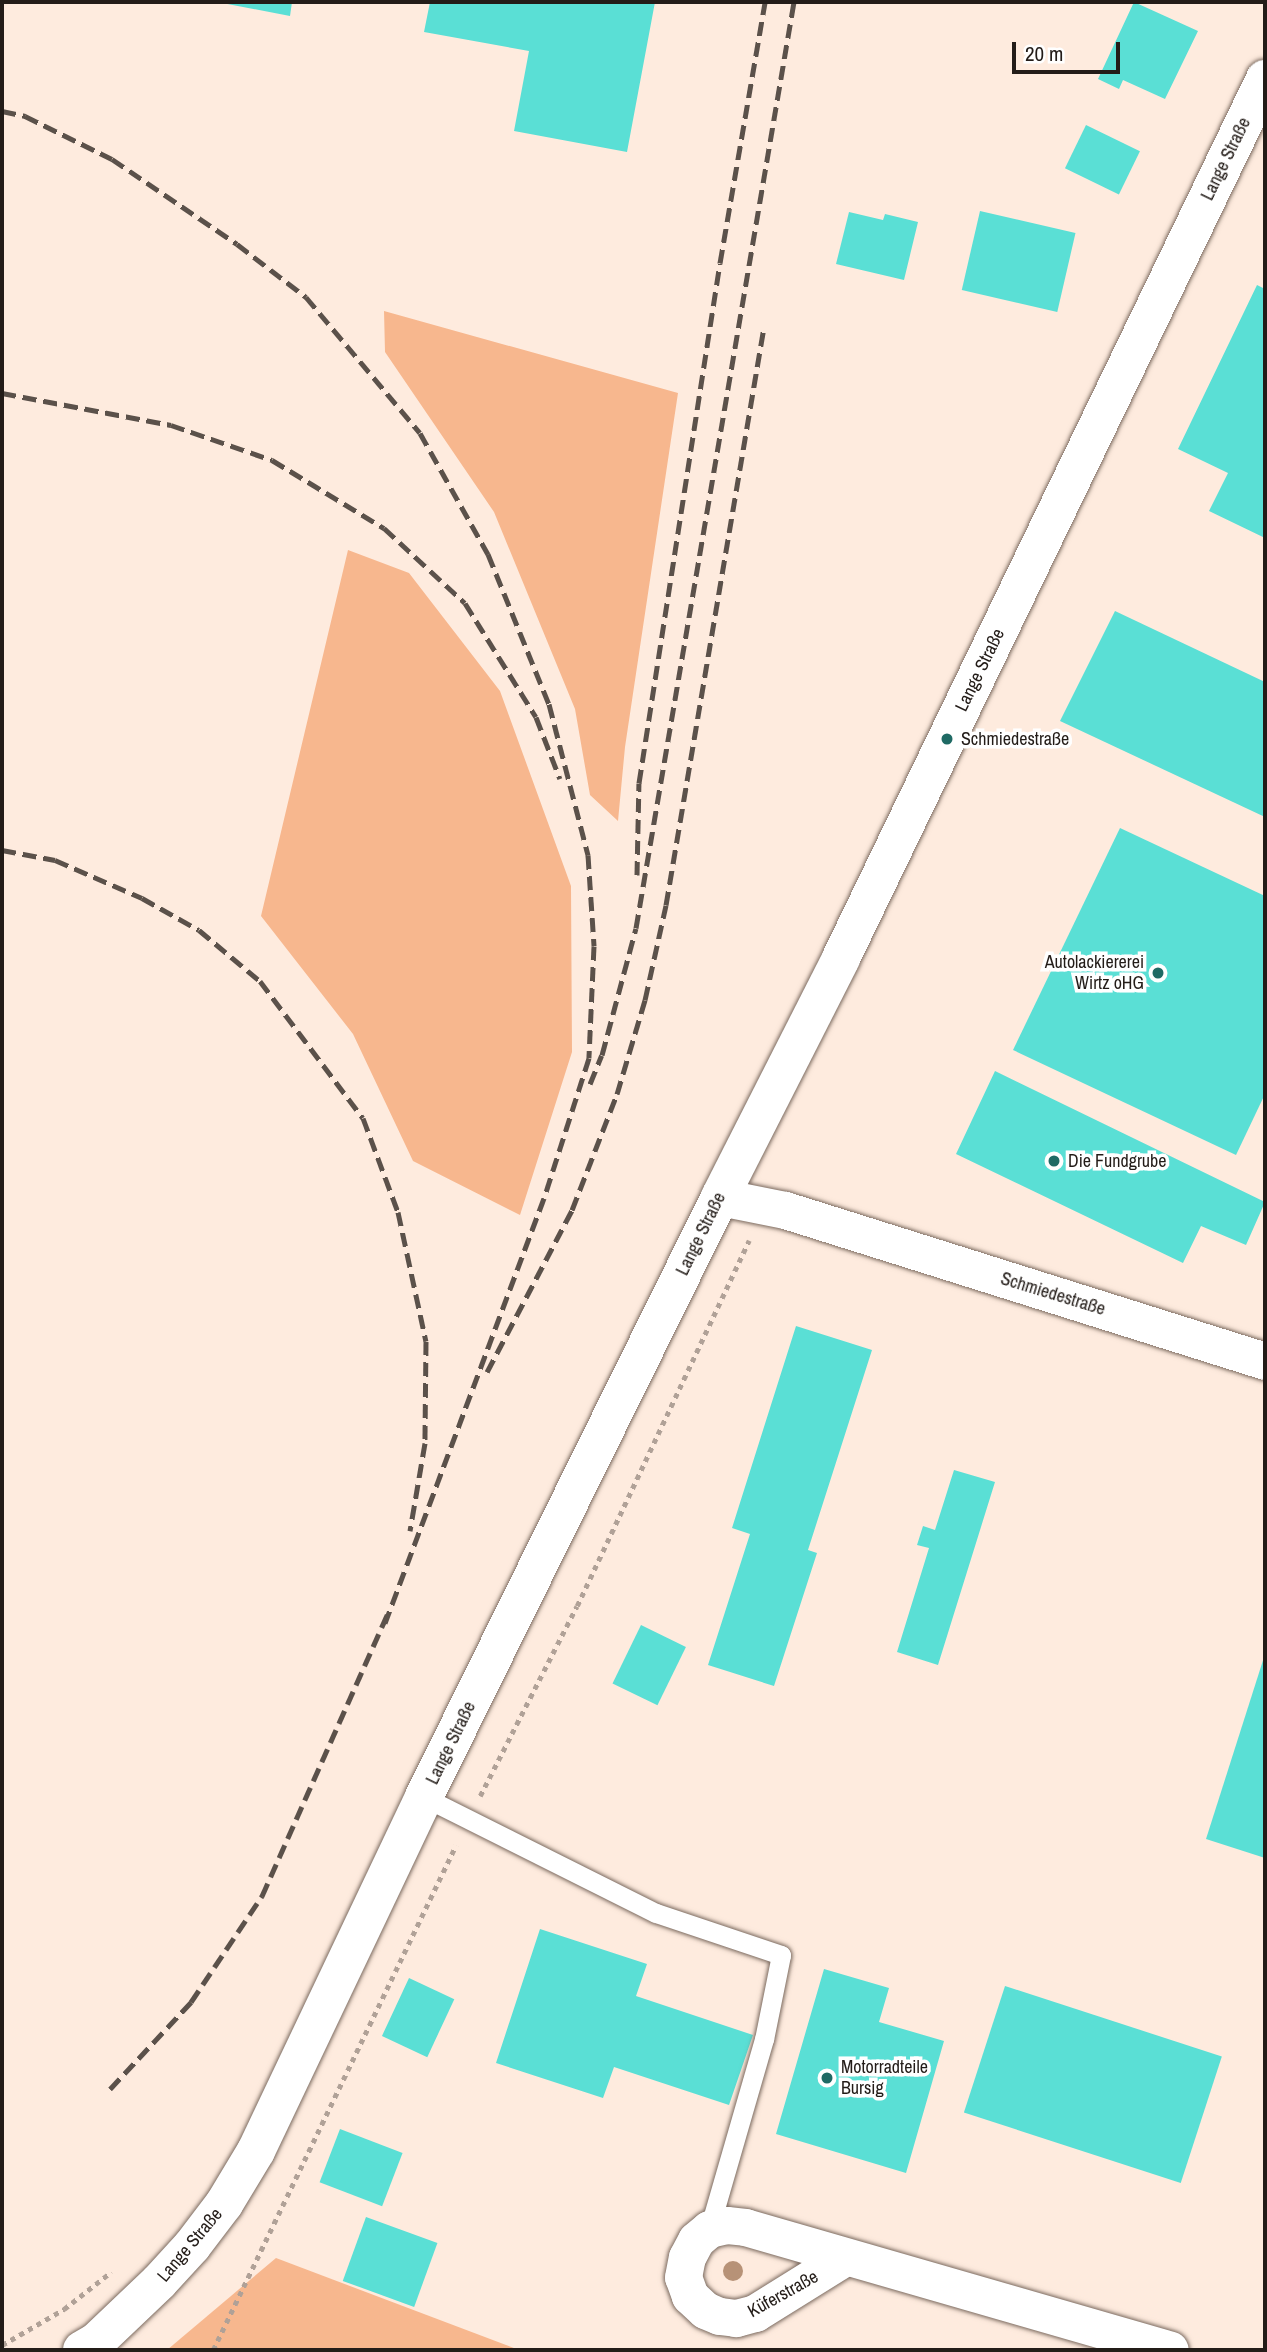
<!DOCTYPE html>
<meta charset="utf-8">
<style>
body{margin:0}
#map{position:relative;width:1267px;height:2352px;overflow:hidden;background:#feebde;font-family:"Archivo Narrow",sans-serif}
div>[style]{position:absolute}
.green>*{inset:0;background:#f7b78e}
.building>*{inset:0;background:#5adfd5;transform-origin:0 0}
.path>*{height:4.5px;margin-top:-2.25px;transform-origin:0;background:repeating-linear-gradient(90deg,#b0a197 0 5px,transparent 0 10px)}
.roads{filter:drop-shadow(0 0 2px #7b6a5f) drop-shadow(0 0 2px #7b6a5f)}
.service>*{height:19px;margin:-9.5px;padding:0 9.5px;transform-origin:9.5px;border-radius:9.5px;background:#fff}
.minor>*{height:37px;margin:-18.5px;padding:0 18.5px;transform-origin:18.5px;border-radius:18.5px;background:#fff}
.tertiary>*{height:38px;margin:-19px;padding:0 19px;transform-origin:19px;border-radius:19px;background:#fff}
.rail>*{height:5px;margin-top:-2.5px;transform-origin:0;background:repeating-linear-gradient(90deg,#5b514a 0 14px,transparent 0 21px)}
.trees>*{width:20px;height:20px;margin:-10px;border-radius:50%;background:#b79277}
.dots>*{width:19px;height:19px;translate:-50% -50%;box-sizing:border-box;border:4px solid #fff;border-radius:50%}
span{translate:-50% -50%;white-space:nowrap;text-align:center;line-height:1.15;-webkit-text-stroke:7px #fff;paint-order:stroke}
.street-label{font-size:18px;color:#231c18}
.poi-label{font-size:18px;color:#231c18}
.left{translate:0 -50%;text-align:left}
.right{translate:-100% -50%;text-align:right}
.frame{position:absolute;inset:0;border:4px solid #231c18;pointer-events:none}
.scale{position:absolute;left:1012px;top:42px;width:108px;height:32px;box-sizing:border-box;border:4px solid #231c18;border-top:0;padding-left:9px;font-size:21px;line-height:24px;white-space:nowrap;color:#231c18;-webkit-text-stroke:5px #fff;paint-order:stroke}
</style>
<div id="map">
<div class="green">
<i style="clip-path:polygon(384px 311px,678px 393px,625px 747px,618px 821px,590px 795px,575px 709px,494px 512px,385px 352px)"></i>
<i style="clip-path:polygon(348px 550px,409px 573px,500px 691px,571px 886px,572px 1052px,520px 1215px,413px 1161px,353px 1034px,261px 916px)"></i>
<i style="clip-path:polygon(276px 2258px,519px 2350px,167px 2350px)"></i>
</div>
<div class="building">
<i style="clip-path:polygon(217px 2px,292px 2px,290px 16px)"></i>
<i style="clip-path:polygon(430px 2px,655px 2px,627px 152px,514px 131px,529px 51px,424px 32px)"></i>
<i style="clip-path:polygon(1134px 2px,1198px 31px,1165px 99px,1123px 80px,1119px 89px,1098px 79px)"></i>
<i style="left:1086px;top:125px;width:60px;height:48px;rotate:26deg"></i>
<i style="left:980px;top:211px;width:98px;height:81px;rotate:13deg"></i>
<i style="clip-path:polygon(849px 212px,883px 220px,885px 214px,918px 222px,904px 280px,836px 264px)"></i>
<i style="clip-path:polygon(1257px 285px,1265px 289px,1265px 538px,1209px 511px,1228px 473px,1178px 449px)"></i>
<i style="clip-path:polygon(1115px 611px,1265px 682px,1265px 817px,1060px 721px)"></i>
<i style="clip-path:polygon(1120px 828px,1265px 896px,1265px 1094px,1236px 1155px,1013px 1050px)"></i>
<i style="clip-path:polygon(995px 1071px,1265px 1202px,1246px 1245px,1201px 1226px,1183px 1263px,956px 1154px)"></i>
<i style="clip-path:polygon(796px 1326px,872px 1350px,808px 1550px,817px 1553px,774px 1686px,708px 1665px,750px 1534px,732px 1528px)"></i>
<i style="clip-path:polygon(954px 1470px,995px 1482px,938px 1665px,897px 1652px,929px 1548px,917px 1545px,923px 1526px,935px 1530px)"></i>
<i style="left:641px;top:1625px;width:50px;height:65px;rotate:26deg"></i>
<i style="clip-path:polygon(1265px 1654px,1265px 1858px,1206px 1839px)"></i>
<i style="clip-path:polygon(540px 1929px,647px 1964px,636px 1996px,753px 2035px,729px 2105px,614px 2067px,603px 2098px,496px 2063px)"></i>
<i style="clip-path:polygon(824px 1969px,889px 1988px,879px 2022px,944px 2041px,906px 2173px,776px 2134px)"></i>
<i style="left:409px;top:1978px;width:50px;height:64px;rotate:25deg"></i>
<i style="left:1005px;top:1986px;width:228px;height:133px;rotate:18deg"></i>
<i style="left:340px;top:2129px;width:67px;height:57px;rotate:21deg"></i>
<i style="left:366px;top:2217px;width:76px;height:68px;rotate:20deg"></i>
</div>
<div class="path">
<i style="left:480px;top:1796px;width:213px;rotate:-63deg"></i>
<i style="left:577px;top:1606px;width:404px;rotate:-64.8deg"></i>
<i style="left:2px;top:2345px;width:72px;rotate:-30.1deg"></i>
<i style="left:64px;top:2309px;width:60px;rotate:-38.2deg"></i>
<i style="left:213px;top:2350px;width:560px;rotate:-64.3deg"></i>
</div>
<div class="roads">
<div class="service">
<i style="left:424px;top:1797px;width:259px;rotate:26.6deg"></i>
<i style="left:656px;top:1913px;width:132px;rotate:18.6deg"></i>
<i style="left:781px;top:1955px;width:86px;rotate:101.4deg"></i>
<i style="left:764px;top:2039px;width:198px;rotate:106.1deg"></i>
</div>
<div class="minor">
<i style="left:720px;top:1197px;width:66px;rotate:11.3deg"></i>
<i style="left:785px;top:1210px;width:503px;rotate:17.46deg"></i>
<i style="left:845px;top:2257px;width:106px;rotate:148.1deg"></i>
<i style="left:755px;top:2313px;width:20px;rotate:165deg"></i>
<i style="left:736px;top:2318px;width:17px;rotate:-173deg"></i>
<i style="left:719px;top:2316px;width:15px;rotate:-157deg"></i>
<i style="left:705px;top:2310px;width:21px;rotate:-137deg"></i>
<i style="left:690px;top:2296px;width:20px;rotate:-110deg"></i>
<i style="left:683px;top:2277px;width:20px;rotate:-79deg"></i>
<i style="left:687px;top:2257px;width:19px;rotate:-62deg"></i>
<i style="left:696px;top:2240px;width:17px;rotate:-40deg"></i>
<i style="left:709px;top:2229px;width:18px;rotate:-13deg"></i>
<i style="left:727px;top:2225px;width:18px;rotate:6deg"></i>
<i style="left:745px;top:2227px;width:442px;rotate:16.1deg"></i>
</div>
<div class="tertiary">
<i style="left:82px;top:2350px;width:16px;rotate:-30deg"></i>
<i style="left:96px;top:2342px;width:87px;rotate:-43.6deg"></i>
<i style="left:159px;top:2282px;width:49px;rotate:-47.5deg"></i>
<i style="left:192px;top:2246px;width:53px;rotate:-52.7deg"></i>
<i style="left:224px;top:2204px;width:62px;rotate:-58.9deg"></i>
<i style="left:256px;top:2151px;width:392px;rotate:-64.6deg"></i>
<i style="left:424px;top:1797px;width:669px;rotate:-63.74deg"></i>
<i style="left:720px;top:1197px;width:268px;rotate:-63.1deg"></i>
<i style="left:841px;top:958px;width:976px;rotate:-64.25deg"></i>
</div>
</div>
<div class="rail">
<i style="left:2px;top:111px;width:24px;rotate:12deg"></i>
<i style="left:25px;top:116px;width:97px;rotate:26.3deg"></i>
<i style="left:112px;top:159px;width:151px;rotate:34.2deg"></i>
<i style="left:237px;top:244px;width:87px;rotate:37.5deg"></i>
<i style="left:306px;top:297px;width:177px;rotate:50deg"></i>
<i style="left:420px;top:433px;width:139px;rotate:60.7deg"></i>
<i style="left:488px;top:554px;width:162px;rotate:67.9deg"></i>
<i style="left:549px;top:704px;width:156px;rotate:75.5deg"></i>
<i style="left:588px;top:855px;width:91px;rotate:86.2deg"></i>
<i style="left:594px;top:946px;width:112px;rotate:92.6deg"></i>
<i style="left:589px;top:1058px;width:147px;rotate:107.8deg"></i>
<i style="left:544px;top:1198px;width:454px;rotate:110.5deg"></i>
<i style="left:2px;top:393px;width:172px;rotate:10.7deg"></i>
<i style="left:171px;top:425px;width:107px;rotate:19.1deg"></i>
<i style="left:272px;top:460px;width:131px;rotate:31.3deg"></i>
<i style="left:384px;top:528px;width:110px;rotate:42.8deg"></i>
<i style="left:465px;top:603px;width:134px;rotate:58.1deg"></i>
<i style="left:536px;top:717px;width:66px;rotate:68.8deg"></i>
<i style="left:2px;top:850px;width:54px;rotate:10.7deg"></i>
<i style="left:55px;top:860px;width:95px;rotate:23.6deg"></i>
<i style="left:142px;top:898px;width:65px;rotate:29.3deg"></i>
<i style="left:199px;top:930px;width:80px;rotate:39.9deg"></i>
<i style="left:260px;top:981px;width:171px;rotate:53.1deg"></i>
<i style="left:363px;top:1118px;width:100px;rotate:69.6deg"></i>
<i style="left:398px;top:1212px;width:132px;rotate:77.8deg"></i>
<i style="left:426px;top:1341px;width:102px;rotate:90.6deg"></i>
<i style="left:425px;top:1443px;width:89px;rotate:99.7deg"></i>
<i style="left:637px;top:875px;width:92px;rotate:-88.8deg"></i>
<i style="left:639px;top:783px;width:526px;rotate:-81.15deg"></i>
<i style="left:720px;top:263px;width:265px;rotate:-80.2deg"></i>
<i style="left:590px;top:1084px;width:31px;rotate:-68deg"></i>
<i style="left:602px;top:1055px;width:131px;rotate:-75deg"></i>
<i style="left:636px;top:928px;width:939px;rotate:-80.32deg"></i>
<i style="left:487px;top:1372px;width:183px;rotate:-62.3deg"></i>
<i style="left:572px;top:1210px;width:124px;rotate:-68.8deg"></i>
<i style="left:617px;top:1094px;width:98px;rotate:-73.4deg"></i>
<i style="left:645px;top:1000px;width:97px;rotate:-77.5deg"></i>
<i style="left:666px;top:905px;width:586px;rotate:-80.38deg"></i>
<i style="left:110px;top:2089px;width:119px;rotate:-47deg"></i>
<i style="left:191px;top:2002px;width:128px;rotate:-56.2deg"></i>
<i style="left:262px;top:1896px;width:308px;rotate:-66deg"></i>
</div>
<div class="trees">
<i style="left:733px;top:2271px"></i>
</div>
<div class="dots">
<i style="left:947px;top:739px;background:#1f6a64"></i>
<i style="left:1158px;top:973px;background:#1f6a64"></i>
<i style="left:1054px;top:1161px;background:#1f6a64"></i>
<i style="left:827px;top:2078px;background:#1f6a64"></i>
</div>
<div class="street-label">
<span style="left:1226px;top:159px;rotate:-64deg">Lange Straße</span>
<span style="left:980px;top:670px;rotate:-64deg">Lange Straße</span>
<span style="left:701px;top:1234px;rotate:-64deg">Lange Straße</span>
<span style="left:1053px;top:1294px;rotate:17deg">Schmiedestraße</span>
<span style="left:451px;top:1743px;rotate:-64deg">Lange Straße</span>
<span style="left:190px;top:2245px;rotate:-50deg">Lange Straße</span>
<span style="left:783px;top:2294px;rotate:-29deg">Küferstraße</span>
</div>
<div class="poi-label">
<span class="left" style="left:961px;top:739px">Schmiedestraße</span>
<span class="right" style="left:1144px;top:973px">Autolackiererei<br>Wirtz oHG</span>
<span class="left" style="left:1068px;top:1161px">Die Fundgrube</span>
<span class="left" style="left:841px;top:2078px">Motorradteile<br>Bursig</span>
</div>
<div class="frame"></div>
<div class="scale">20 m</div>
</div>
